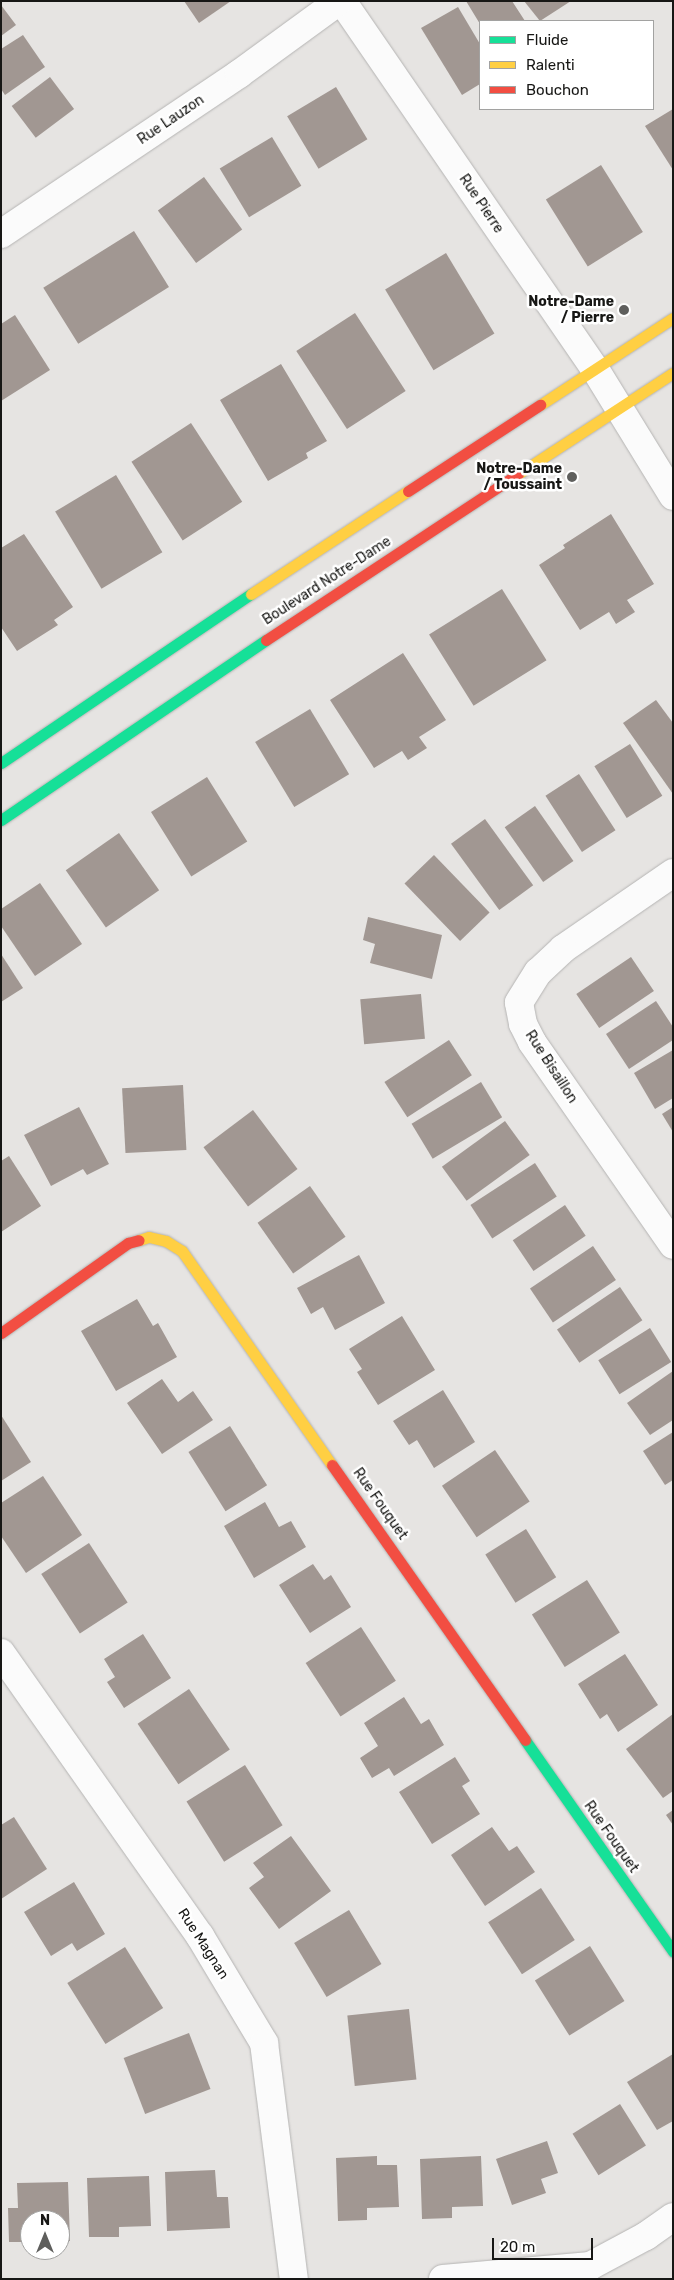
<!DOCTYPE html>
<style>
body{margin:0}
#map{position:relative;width:674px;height:2280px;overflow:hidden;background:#e6e4e2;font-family:Rubik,sans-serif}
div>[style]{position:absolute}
.building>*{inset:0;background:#a19792;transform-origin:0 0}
.roads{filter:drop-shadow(0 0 1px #b5b4b3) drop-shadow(0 0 1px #b5b4b3)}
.street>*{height:28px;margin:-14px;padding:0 14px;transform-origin:14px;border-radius:14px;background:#fbfbfb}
.fast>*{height:11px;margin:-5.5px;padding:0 5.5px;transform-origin:5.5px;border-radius:5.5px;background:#16e098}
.slow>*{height:11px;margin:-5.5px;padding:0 5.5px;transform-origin:5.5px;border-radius:5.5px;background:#ffcf43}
.jam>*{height:11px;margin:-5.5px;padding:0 5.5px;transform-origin:5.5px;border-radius:5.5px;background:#f24e42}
.dots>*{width:14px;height:14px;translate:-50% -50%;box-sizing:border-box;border:2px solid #fff;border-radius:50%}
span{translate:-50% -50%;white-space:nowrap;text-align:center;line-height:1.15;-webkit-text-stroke:5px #fff;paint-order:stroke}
.street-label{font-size:14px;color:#171715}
.poi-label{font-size:14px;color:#171715;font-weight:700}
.right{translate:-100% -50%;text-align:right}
.frame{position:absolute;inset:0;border:2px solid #171715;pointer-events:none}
.legend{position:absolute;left:479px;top:20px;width:175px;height:90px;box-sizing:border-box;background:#fff;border:1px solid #a2a2a1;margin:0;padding:6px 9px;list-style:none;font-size:15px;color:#171715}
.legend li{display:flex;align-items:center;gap:10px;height:25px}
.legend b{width:25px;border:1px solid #a2a2a1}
.north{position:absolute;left:20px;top:2210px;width:50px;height:50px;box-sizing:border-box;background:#fff;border:1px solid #a2a2a1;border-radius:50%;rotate:0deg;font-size:14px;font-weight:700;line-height:20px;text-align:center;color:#171715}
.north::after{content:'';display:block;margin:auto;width:18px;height:22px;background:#5f5f5d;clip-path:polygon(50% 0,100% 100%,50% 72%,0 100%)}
.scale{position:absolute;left:492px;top:2238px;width:101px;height:22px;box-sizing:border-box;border:2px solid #171715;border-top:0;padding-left:6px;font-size:15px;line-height:18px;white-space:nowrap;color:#171715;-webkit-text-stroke:4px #fff;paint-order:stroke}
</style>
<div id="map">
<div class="building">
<i style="clip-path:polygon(184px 1px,231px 1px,199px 23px)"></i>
<i style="clip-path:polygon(466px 1px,512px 1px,525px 21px,480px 21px,480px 24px)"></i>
<i style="clip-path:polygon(524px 1px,571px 1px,540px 21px)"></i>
<i style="clip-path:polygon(1px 5px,16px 25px,1px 36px)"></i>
<i style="clip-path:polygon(458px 7px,480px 44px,480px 84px,462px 95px,421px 28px)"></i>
<i style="clip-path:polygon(23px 35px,45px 67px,5px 95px,1px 89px,1px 49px)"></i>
<i style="left:50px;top:77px;width:40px;height:48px;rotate:53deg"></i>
<i style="left:336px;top:87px;width:61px;height:57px;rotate:59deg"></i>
<i style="clip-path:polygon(673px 109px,673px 170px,645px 126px)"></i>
<i style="left:272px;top:137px;width:57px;height:61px;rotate:59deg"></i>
<i style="left:601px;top:165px;width:79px;height:65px;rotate:58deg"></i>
<i style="left:204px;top:177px;width:65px;height:57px;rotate:54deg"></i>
<i style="left:134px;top:231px;width:66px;height:107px;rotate:58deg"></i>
<i style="left:446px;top:253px;width:94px;height:71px;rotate:59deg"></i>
<i style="left:355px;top:313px;width:93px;height:70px;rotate:57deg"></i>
<i style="clip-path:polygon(15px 315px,50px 370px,1px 401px,1px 324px)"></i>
<i style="clip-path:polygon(281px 364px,327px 441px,306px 453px,308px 458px,268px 481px,220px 400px)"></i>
<i style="left:191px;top:423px;width:94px;height:71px;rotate:57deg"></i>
<i style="left:116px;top:475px;width:90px;height:71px;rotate:59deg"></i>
<i style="clip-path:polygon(611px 514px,654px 584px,627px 600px,635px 612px,616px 624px,609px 612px,580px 630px,539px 565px,565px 548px,563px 545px)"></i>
<i style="clip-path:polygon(24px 534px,73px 607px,54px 620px,58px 625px,17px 651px,1px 627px,1px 548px)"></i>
<i style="left:502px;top:589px;width:84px;height:86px;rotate:58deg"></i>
<i style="clip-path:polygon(403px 653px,446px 720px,419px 737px,427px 748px,408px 760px,402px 751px,374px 768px,330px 700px)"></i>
<i style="clip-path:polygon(656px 700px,673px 723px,673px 794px,623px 723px)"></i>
<i style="left:310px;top:709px;width:76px;height:64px;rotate:59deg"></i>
<i style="left:630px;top:744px;width:61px;height:42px;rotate:58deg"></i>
<i style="left:579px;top:774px;width:67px;height:40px;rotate:57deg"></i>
<i style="left:207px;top:777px;width:76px;height:66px;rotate:58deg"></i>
<i style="left:535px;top:806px;width:67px;height:37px;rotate:55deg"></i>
<i style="left:485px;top:819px;width:82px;height:42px;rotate:54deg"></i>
<i style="left:119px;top:833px;width:70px;height:65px;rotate:55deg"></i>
<i style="left:434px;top:855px;width:80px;height:41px;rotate:46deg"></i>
<i style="clip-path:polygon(40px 883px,82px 944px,35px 976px,1px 926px,1px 909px)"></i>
<i style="clip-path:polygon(368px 917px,442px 935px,432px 979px,370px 963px,375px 944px,363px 940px)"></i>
<i style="clip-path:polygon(1px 954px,23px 988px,1px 1002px)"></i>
<i style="left:631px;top:957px;width:41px;height:66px;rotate:56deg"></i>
<i style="left:421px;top:994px;width:45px;height:61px;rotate:85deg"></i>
<i style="clip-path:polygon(656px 1001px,673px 1027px,673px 1040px,629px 1069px,606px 1034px)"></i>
<i style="left:449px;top:1040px;width:42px;height:77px;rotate:57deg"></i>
<i style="clip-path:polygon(673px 1050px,673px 1098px,655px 1109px,634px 1073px)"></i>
<i style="left:481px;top:1082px;width:41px;height:81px;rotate:59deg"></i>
<i style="left:183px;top:1085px;width:65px;height:61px;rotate:87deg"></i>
<i style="clip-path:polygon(79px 1107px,109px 1164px,87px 1175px,83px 1169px,51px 1186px,24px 1135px)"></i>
<i style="clip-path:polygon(673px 1107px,673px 1132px,662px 1114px)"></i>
<i style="left:253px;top:1110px;width:74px;height:62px;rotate:53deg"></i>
<i style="left:505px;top:1121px;width:42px;height:78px;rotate:54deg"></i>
<i style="clip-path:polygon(9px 1156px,41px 1206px,1px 1232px,1px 1161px)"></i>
<i style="left:535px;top:1163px;width:40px;height:77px;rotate:57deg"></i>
<i style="left:310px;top:1186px;width:62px;height:64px;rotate:55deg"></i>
<i style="left:565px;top:1205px;width:37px;height:63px;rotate:56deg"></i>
<i style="left:593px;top:1246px;width:41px;height:76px;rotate:56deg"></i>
<i style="clip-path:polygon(359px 1255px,385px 1303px,335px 1330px,323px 1307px,311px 1314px,297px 1288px)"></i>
<i style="left:620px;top:1287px;width:40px;height:76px;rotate:56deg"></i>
<i style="clip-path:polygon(137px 1299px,153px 1326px,158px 1323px,177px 1357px,116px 1391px,81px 1331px)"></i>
<i style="clip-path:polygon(402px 1316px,435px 1370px,378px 1405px,357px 1372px,362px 1369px,349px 1349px)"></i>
<i style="left:650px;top:1328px;width:40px;height:61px;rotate:58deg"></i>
<i style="clip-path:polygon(673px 1371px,673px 1420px,650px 1435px,627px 1403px)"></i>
<i style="clip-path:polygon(162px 1379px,178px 1402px,193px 1391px,213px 1420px,162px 1454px,127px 1403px)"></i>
<i style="clip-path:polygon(443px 1390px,475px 1442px,434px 1468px,417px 1440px,409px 1445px,393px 1421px)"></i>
<i style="clip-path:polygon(1px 1415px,31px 1462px,1px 1481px)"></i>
<i style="left:230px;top:1426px;width:70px;height:49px;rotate:58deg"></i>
<i style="clip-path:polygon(673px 1432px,673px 1480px,665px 1485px,643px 1451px)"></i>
<i style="left:495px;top:1450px;width:62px;height:64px;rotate:56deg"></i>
<i style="clip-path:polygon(43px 1476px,82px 1535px,26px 1573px,1px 1536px,1px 1503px)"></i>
<i style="clip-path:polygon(265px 1502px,279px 1527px,291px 1521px,306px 1547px,254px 1578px,224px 1526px)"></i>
<i style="left:526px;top:1529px;width:57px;height:48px;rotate:58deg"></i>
<i style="left:89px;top:1543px;width:71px;height:57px;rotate:57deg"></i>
<i style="clip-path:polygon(313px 1564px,324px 1580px,331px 1575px,351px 1607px,310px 1633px,279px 1585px)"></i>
<i style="left:587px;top:1580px;width:62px;height:65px;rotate:58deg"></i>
<i style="left:361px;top:1627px;width:64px;height:66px;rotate:57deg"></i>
<i style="clip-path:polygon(143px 1634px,171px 1678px,124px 1708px,107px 1682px,115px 1677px,104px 1659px)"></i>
<i style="clip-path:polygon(625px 1654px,658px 1705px,618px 1732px,607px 1714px,600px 1719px,578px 1684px)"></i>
<i style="left:189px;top:1689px;width:73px;height:62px;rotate:56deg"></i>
<i style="clip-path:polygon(404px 1697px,421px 1724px,429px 1719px,444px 1745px,394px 1776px,389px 1768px,372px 1778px,360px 1758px,378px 1746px,364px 1723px)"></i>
<i style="clip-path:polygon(673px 1714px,673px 1791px,663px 1798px,626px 1749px)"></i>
<i style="clip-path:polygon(455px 1757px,470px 1781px,462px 1786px,480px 1814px,432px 1844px,399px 1792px)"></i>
<i style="left:245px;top:1765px;width:71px;height:69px;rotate:58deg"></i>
<i style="clip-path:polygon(673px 1810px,673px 1825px,666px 1815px)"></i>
<i style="clip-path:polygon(14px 1817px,47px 1869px,1px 1899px,1px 1825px)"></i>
<i style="clip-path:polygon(492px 1827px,509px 1851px,517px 1846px,535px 1872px,485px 1906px,451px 1855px)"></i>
<i style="clip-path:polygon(291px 1836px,331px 1891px,279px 1929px,249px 1888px,264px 1877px,253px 1863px)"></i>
<i style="clip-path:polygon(74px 1882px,105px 1934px,77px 1951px,72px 1943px,51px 1956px,24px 1912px)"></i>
<i style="left:541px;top:1888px;width:62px;height:63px;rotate:57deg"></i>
<i style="left:349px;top:1910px;width:63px;height:64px;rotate:59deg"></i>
<i style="left:590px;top:1946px;width:65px;height:65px;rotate:58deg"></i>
<i style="left:125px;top:1947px;width:72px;height:68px;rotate:58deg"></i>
<i style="left:409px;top:2009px;width:71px;height:62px;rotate:84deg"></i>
<i style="left:189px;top:2033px;width:60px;height:70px;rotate:69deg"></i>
<i style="clip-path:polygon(673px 2054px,673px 2121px,657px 2130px,627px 2082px)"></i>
<i style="left:620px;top:2104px;width:49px;height:56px;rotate:58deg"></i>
<i style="clip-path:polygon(547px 2141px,558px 2173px,541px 2179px,546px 2193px,512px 2205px,496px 2159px)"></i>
<i style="clip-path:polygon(377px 2156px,377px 2165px,397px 2165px,399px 2207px,367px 2208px,367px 2220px,338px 2221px,336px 2158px)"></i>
<i style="clip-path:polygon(481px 2156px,483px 2206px,452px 2207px,452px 2218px,422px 2219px,420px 2159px)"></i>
<i style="clip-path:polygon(215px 2170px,217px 2197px,228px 2197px,230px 2228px,167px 2231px,165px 2172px)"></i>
<i style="clip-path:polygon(149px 2176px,151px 2226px,119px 2227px,119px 2237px,89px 2237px,87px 2178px)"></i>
<i style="clip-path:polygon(68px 2182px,70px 2241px,60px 2242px,60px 2220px,30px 2220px,30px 2242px,9px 2242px,8px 2208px,18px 2208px,17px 2183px)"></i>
</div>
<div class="roads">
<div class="street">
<i style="left:342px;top:1px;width:447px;rotate:55.5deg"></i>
<i style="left:595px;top:369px;width:149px;rotate:58.4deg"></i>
<i style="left:1px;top:234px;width:287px;rotate:-33.9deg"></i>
<i style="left:239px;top:74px;width:124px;rotate:-36.1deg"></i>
<i style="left:673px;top:873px;width:134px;rotate:145.4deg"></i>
<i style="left:563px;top:949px;width:34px;rotate:137deg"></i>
<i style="left:538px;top:972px;width:36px;rotate:122deg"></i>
<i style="left:519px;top:1003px;width:21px;rotate:79deg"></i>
<i style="left:523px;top:1024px;width:20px;rotate:63deg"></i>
<i style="left:532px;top:1042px;width:247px;rotate:55.2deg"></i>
<i style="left:1px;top:1653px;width:346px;rotate:54.9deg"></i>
<i style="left:200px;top:1936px;width:125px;rotate:59.1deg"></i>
<i style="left:264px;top:2043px;width:238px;rotate:82.8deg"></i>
<i style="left:443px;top:2279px;width:148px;rotate:-5.1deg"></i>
<i style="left:590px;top:2266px;width:64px;rotate:-28.2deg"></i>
<i style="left:646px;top:2236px;width:33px;rotate:-35deg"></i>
</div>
<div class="fast">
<i style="left:1px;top:763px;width:302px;rotate:-34.1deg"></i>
<i style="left:1px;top:820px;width:320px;rotate:-34.2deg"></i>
<i style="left:525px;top:1740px;width:258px;rotate:55deg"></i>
</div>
<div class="slow">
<i style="left:540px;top:405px;width:159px;rotate:-33.2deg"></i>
<i style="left:518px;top:474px;width:185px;rotate:-33.1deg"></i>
<i style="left:251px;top:594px;width:188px;rotate:-33.3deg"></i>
<i style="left:139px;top:1240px;width:10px;rotate:-17deg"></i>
<i style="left:149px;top:1237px;width:17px;rotate:13deg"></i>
<i style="left:166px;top:1241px;width:19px;rotate:32deg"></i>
<i style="left:182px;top:1251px;width:261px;rotate:55deg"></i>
</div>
<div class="jam">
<i style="left:408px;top:491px;width:158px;rotate:-33.1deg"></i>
<i style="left:266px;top:640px;width:302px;rotate:-33.4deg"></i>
<i style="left:1px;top:1333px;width:156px;rotate:-35.3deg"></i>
<i style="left:128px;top:1243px;width:11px;rotate:-15deg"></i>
<i style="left:332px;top:1465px;width:336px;rotate:54.9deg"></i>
</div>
</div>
<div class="dots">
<i style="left:624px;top:310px;background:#5f5f5d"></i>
<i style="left:572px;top:477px;background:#5f5f5d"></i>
</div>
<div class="street-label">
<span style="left:171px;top:120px;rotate:-34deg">Rue Lauzon</span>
<span style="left:481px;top:204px;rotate:56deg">Rue Pierre</span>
<span style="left:327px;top:581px;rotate:-33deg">Boulevard Notre-Dame</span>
<span style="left:551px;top:1067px;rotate:57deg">Rue Bisaillon</span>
<span style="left:380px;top:1504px;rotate:55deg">Rue Fouquet</span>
<span style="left:611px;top:1837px;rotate:55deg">Rue Fouquet</span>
<span style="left:203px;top:1944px;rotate:57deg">Rue Magnan</span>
</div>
<div class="poi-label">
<span class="right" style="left:614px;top:310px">Notre-Dame<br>/ Pierre</span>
<span class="right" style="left:562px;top:477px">Notre-Dame<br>/ Toussaint</span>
</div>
<div class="frame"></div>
<ul class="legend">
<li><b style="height:6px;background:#16e098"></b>Fluide</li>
<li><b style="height:6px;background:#ffcf43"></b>Ralenti</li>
<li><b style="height:6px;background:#f24e42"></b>Bouchon</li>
</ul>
<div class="north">N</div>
<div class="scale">20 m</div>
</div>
